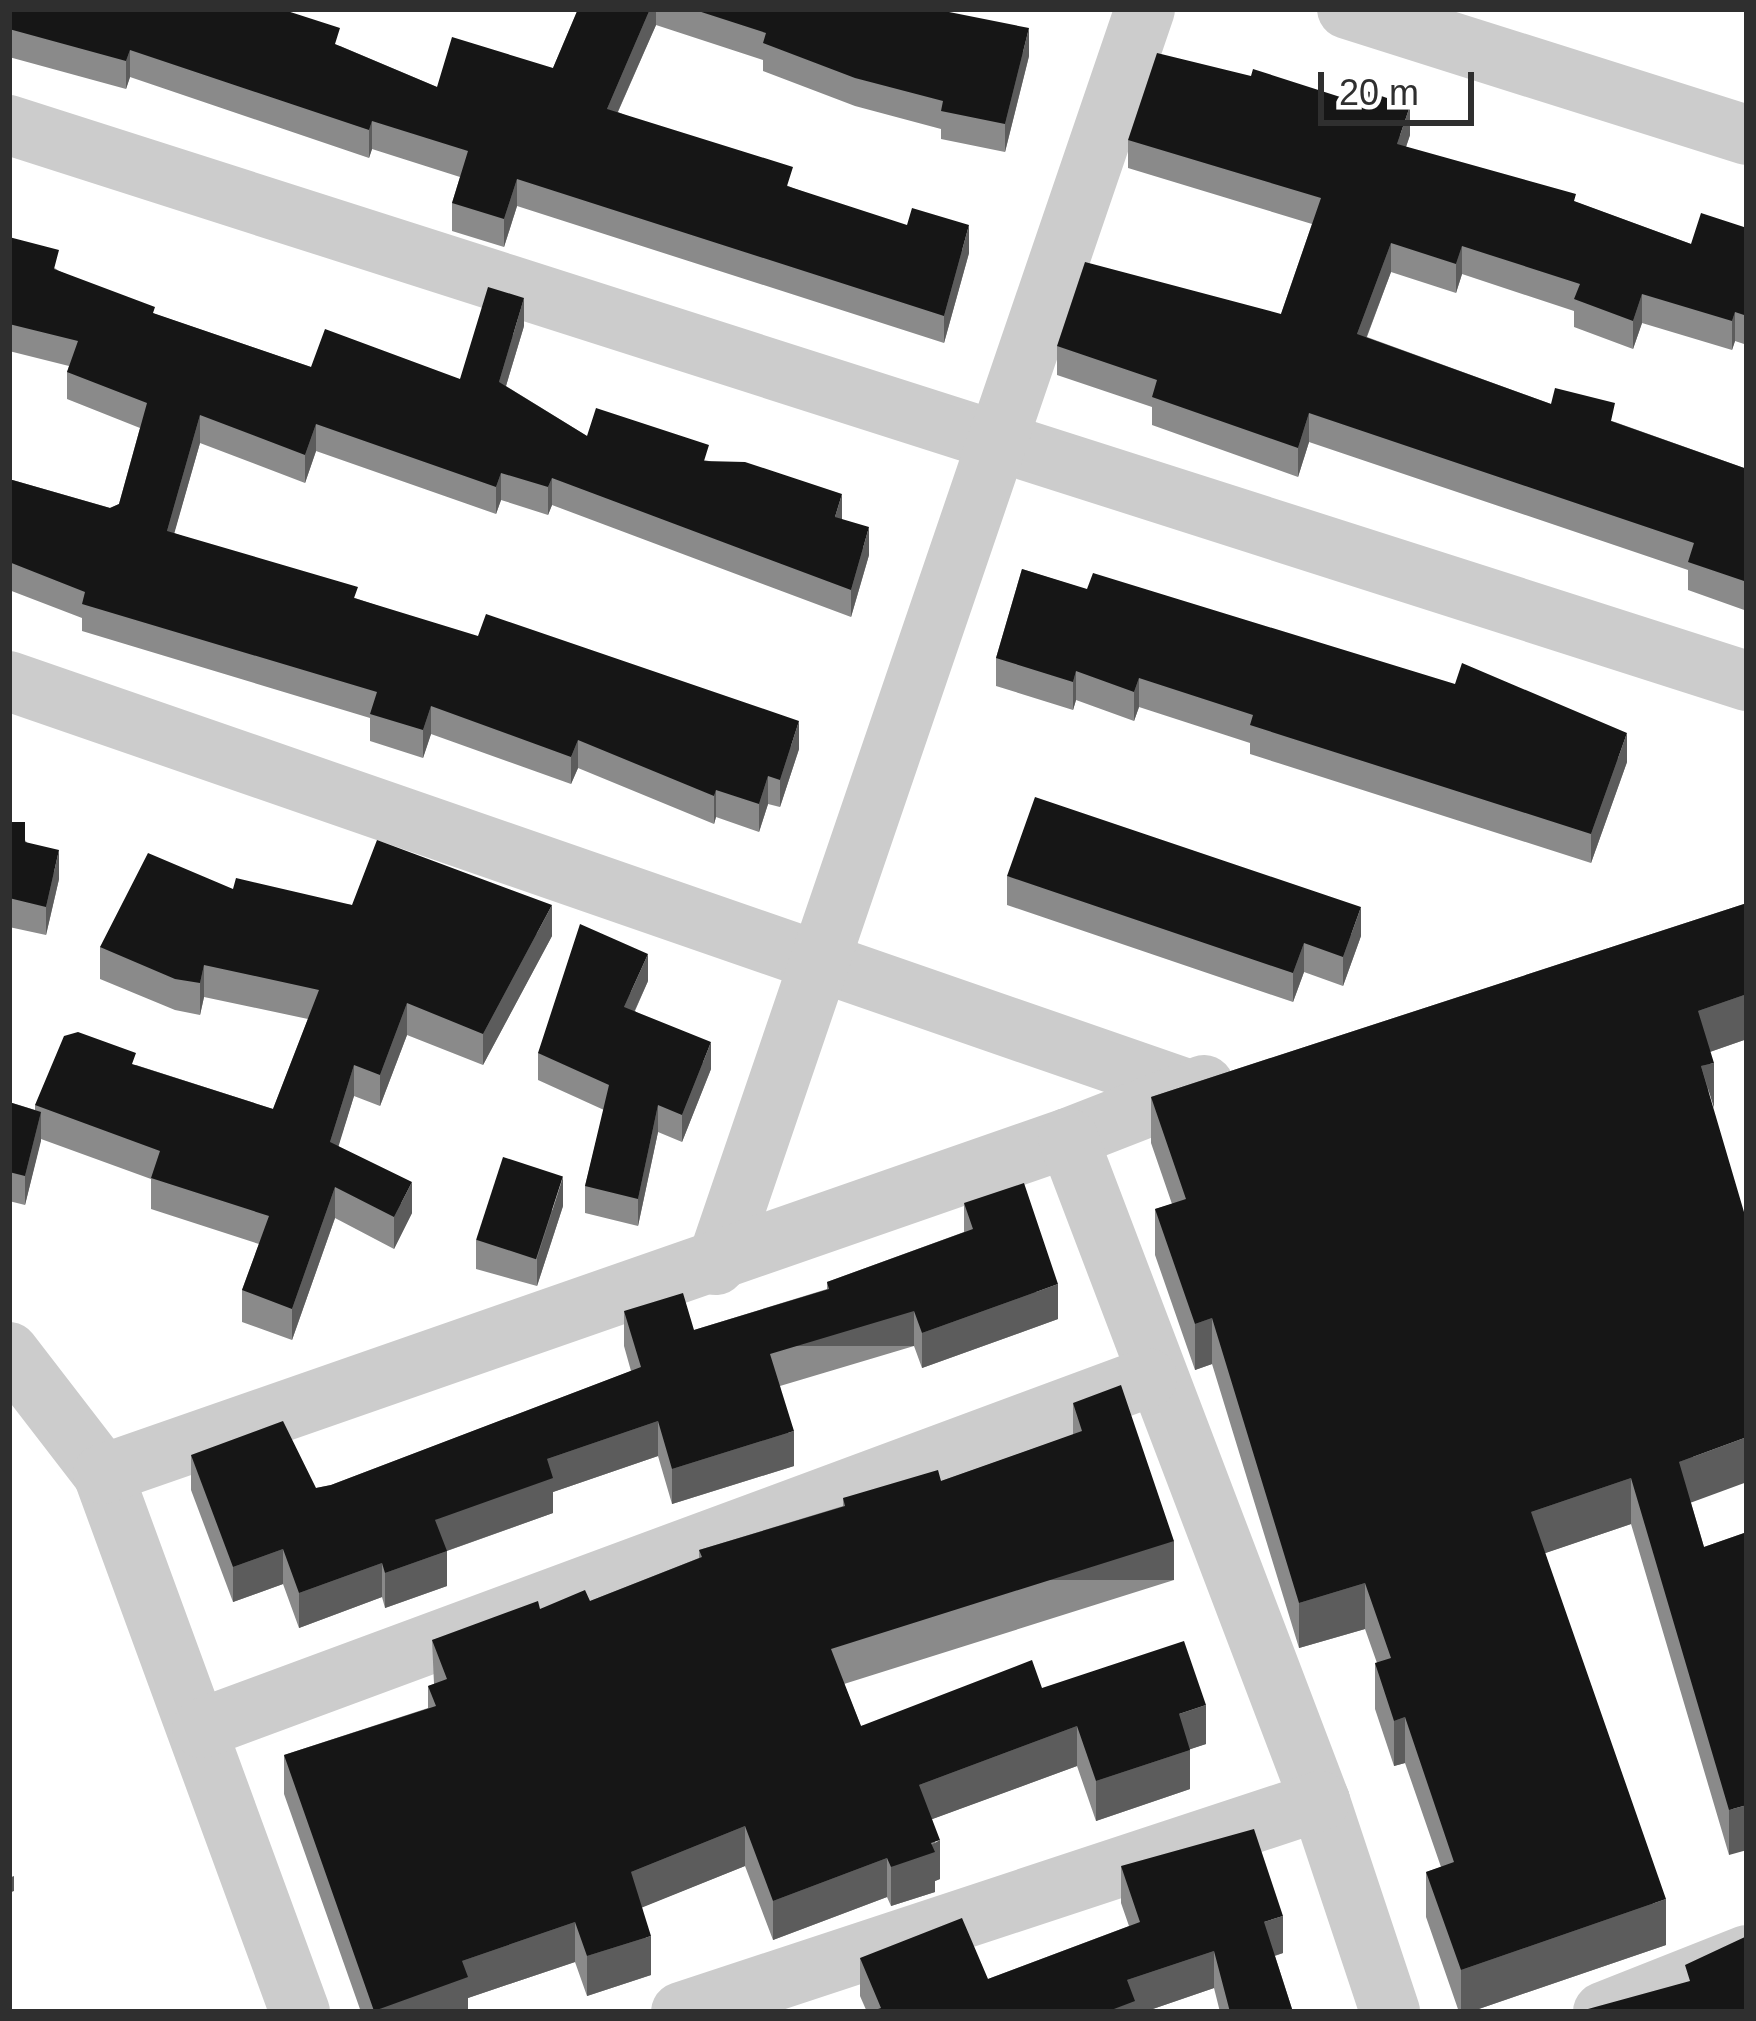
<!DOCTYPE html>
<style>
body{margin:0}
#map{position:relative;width:1756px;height:2021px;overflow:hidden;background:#fff;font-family:Arial,sans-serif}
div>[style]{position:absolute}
.minor>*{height:60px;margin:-30px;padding:0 30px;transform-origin:30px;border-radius:30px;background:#ccc}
.wall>*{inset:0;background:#8a8a8a}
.shaded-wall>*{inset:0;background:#5c5c5c;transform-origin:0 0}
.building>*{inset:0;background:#161616;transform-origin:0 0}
span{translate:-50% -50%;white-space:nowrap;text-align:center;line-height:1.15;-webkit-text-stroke:12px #fff;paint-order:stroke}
.frame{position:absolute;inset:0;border:12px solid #2f2f2f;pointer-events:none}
.scale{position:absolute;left:1318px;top:72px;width:156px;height:54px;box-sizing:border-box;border:6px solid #2f2f2f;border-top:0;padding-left:15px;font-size:36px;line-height:42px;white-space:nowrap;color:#2f2f2f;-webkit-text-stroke:9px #fff;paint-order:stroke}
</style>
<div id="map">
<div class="minor">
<i style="left:1347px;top:9px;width:419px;rotate:17.5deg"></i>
<i style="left:9px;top:125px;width:1825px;rotate:17.74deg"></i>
<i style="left:9px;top:681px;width:1250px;rotate:19.1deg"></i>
<i style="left:1068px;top:1138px;width:146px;rotate:-21.3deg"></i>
<i style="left:716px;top:1265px;width:1327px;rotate:-71.14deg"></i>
<i style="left:9px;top:1352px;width:154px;rotate:52.4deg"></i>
<i style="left:103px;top:1474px;width:573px;rotate:69.89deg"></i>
<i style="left:103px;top:1474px;width:1022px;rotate:-19.2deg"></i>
<i style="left:1068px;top:1138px;width:709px;rotate:69.19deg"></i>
<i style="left:1320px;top:1801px;width:222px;rotate:71.6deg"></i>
<i style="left:202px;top:1728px;width:1008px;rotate:-20.32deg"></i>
<i style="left:681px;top:2012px;width:673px;rotate:-18.27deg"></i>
<i style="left:1603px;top:2012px;width:155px;rotate:-21.6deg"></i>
</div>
<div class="wall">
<i style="clip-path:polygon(9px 9px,340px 46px,437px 87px,553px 68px,578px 9px,934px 9px,1029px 56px,1005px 152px,941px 139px,941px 129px,855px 106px,763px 71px,763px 60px,656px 25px,618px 112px,793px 188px,969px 253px,944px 343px,517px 206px,504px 247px,452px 231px,452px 203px,460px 177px,372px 149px,369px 158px,130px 77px,126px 89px,9px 57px)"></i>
<i style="clip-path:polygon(1410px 135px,1406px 147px,1576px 202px,1691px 244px,1747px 228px,1747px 345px,1735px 341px,1732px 350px,1642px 323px,1633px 349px,1574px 327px,1574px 311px,1462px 274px,1456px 293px,1391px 272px,1367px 337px,1551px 404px,1615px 422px,1747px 469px,1747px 611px,1688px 590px,1688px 570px,1309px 442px,1298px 477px,1152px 425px,1152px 407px,1057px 375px,1057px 346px,1281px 314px,1312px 224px,1128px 168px,1128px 140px)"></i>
<i style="clip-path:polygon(9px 237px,59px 271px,155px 314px,311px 367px,460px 379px,524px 326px,506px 386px,587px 436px,709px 461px,842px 519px,869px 555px,851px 617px,552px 505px,548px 515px,501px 500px,496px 514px,316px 451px,305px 483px,200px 443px,174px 533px,358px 599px,799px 749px,780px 807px,768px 804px,759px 832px,716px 817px,714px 824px,578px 768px,571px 784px,431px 734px,423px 758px,370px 741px,370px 718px,82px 631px,82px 618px,9px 590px,9px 479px,110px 508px,119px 504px,140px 428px,67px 399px,67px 372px,69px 366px,9px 351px)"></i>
<i style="clip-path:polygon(1022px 569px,1627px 762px,1591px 863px,1250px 754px,1250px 743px,1139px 707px,1134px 721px,1076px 700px,1073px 710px,996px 686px,996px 658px)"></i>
<i style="clip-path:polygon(9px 822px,59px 879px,46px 935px,9px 927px)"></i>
<i style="clip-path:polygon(1007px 876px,1361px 936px,1343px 986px,1304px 972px,1293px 1002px,1007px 905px)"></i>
<i style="clip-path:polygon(233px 889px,352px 905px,552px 936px,483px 1065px,407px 1035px,380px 1106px,354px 1096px,338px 1146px,412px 1213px,394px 1249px,335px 1218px,292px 1340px,242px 1322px,242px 1290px,259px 1244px,151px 1209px,151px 1179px,41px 1139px,25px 1205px,9px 1201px,9px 1102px,35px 1110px,35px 1105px,136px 1065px,273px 1109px,308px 1019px,204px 997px,200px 1015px,175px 1010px,100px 979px,100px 947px)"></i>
<i style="clip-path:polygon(1747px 903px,1747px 1039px,1710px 1052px,1691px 1503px,1704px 1547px,1747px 1532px,1729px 1855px,1631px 1524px,1545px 1553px,1666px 1945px,1470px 2012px,1459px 2012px,1426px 1917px,1426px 1872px,1441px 1867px,1405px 1763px,1394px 1766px,1375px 1709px,1375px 1663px,1377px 1663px,1365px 1629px,1299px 1648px,1212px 1364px,1195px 1370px,1155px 1255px,1155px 1209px,1172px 1204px,1151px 1143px,1151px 1097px)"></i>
<i style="clip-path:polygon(648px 981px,635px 1011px,711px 1069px,682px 1142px,658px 1132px,638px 1226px,585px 1213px,585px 1186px,604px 1110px,538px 1080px,538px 1053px)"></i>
<i style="clip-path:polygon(964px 1203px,1058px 1319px,922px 1368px,914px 1346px,780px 1386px,794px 1466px,672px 1504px,658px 1456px,553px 1492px,553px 1513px,447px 1551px,447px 1586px,385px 1608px,382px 1597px,299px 1628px,283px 1584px,233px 1602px,191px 1490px,191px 1455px,316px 1488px,331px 1485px,631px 1371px,624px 1346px,624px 1311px,694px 1330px,827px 1289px,827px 1282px,964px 1232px)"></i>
<i style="clip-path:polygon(563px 1206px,537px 1286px,476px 1269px,476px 1240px)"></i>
<i style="clip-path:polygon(1073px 1403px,1174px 1580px,844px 1684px,861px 1726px,1042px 1688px,1206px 1744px,1190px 1749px,1190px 1789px,1096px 1821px,1077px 1766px,932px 1819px,940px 1879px,935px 1881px,935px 1892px,891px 1906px,887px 1897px,773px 1940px,745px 1866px,642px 1907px,651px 1975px,587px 1996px,575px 1962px,468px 1998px,468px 2012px,361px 2012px,284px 1794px,284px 1755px,428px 1708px,428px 1686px,434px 1684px,432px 1640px,540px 1609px,590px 1601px,699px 1558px,699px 1550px,843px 1506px,843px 1498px,941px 1481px,1073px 1435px)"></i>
<i style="clip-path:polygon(1121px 1866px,1283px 1953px,1275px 1956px,1293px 2012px,1220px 2012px,1214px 1988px,1144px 2012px,867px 2012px,860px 1996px,860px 1958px,988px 1979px,1129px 1926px,1121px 1903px)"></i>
</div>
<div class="shaded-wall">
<i style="clip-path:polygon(650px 9px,656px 9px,656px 25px,607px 136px,607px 109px)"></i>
<i style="clip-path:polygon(1029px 28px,1029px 56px,1005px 152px,1005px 124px)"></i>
<i style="clip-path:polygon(130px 50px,130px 77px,126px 89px,126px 61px)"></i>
<i style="clip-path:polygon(1410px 106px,1410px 135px,1397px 173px,1397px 144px)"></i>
<i style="clip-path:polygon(372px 121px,372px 149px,369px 158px,369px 130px)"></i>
<i style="clip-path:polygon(517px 179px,517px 206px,504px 247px,504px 219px)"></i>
<i style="clip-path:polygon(969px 225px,969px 253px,944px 343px,944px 316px)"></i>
<i style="clip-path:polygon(1391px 243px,1391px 272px,1357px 362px,1357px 334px)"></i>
<i style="clip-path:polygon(1462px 246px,1462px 274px,1456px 293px,1456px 264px)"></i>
<i style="clip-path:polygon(1642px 294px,1642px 323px,1633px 349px,1633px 321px)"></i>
<i style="clip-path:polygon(524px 298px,524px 326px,499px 409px,499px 382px)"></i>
<i style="clip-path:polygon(1735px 312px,1735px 341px,1732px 350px,1732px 321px)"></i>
<i style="clip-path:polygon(1309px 413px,1309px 442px,1298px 477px,1298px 448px)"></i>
<i style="clip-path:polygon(200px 415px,200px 443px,167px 559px,167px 531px)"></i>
<i style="clip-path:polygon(316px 424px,316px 451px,305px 483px,305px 455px)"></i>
<i style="clip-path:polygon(501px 473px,501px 500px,496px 514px,496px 487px)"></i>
<i style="clip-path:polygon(552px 478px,552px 505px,548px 515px,548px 487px)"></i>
<i style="clip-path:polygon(842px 494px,842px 522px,835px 517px)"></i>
<i style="clip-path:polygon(869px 527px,869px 555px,851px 617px,851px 590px)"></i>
<i style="clip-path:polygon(1076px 671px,1076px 700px,1073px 710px,1073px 682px)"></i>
<i style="clip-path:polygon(1139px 678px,1139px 707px,1134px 721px,1134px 692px)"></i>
<i style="clip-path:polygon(431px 706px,431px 734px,423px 758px,423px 730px)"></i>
<i style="clip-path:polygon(799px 721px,799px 749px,780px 807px,780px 780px)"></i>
<i style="clip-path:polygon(1627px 733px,1627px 762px,1591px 863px,1591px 834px)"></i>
<i style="clip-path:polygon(578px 740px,578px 768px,571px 784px,571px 757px)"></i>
<i style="clip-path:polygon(768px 776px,768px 804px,759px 832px,759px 804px)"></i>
<i style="clip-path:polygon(716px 790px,716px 817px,714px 824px,714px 796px)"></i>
<i style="clip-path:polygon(59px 850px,59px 879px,46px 935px,46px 907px)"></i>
<i style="clip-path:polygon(552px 905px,552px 936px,483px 1065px,483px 1034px)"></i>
<i style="clip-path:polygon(1361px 907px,1361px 936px,1343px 986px,1343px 957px)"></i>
<i style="clip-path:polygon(1304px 943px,1304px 972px,1293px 1002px,1293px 973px)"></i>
<i style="clip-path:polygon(648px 954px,648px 981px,624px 1034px,624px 1007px)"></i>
<i style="clip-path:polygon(204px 965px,204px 997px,200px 1015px,200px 983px)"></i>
<i style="clip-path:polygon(1747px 994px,1747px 1039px,1698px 1056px,1698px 1011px)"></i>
<i style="clip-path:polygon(407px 1003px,407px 1035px,380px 1106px,380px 1075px)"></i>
<i style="clip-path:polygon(711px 1042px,711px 1069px,682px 1142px,682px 1115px)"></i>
<i style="clip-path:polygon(1714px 1063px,1714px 1108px,1701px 1066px)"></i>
<i style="clip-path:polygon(354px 1065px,354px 1096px,330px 1174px,330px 1142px)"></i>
<i style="clip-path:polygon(658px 1105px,658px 1132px,638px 1226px,638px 1199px)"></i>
<i style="clip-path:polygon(41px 1112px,41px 1141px,25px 1205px,25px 1176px)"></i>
<i style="clip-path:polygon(563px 1177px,563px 1206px,537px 1286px,537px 1258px)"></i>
<i style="clip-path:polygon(412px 1182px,412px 1213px,394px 1249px,394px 1217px)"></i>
<i style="clip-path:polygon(335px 1187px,335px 1218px,292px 1340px,292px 1309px)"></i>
<i style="clip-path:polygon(1058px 1284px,1058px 1319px,922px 1368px,922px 1333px)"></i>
<i style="left:914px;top:1311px;width:35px;height:150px;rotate:90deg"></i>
<i style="clip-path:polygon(1212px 1318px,1212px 1364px,1195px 1370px,1195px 1324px)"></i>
<i style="clip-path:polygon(658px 1421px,658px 1456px,553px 1492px,553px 1513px,435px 1555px,435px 1520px,547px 1459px)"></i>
<i style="clip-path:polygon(794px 1431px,794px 1466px,672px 1504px,672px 1469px)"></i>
<i style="clip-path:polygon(1747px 1437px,1747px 1482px,1679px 1507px,1679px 1462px)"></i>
<i style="clip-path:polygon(1631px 1478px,1631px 1524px,1531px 1558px,1531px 1512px)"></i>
<i style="left:1174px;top:1541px;width:39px;height:360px;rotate:90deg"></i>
<i style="clip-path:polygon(283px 1549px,283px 1584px,233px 1602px,233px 1567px)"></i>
<i style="clip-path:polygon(447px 1551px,447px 1586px,385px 1608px,385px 1573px)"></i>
<i style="clip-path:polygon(382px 1563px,382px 1597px,299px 1628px,299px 1593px)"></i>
<i style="clip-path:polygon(1365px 1583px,1365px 1629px,1299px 1648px,1299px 1603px)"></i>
<i style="clip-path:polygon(1206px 1705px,1206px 1744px,1179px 1753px,1179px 1714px)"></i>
<i style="clip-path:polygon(1405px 1717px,1405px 1763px,1394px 1766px,1394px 1721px)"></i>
<i style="clip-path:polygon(1077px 1726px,1077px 1766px,919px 1824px,919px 1785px)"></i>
<i style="clip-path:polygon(1190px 1750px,1190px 1789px,1096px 1821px,1096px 1781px)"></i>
<i style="clip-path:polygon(1747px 1805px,1747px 1850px,1729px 1855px,1729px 1810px)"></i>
<i style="clip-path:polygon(745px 1826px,745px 1866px,631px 1912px,631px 1872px)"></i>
<i style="clip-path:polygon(940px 1840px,940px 1879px,935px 1881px,935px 1892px,891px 1906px,891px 1867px)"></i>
<i style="clip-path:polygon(887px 1858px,887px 1897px,773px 1940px,773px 1901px)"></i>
<i style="clip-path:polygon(14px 1876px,14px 1891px,9px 1893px,9px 1878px)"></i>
<i style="clip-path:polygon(1666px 1899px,1666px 1945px,1470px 2012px,1461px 2012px,1461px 1970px)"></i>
<i style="clip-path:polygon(1283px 1916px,1283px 1953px,1264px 1959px,1264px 1922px)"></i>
<i style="clip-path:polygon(575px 1922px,575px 1962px,468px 1998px,468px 2012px,374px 2012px,462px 1961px)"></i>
<i style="clip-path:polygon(651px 1936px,651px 1975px,587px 1996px,587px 1956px)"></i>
<i style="clip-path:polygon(1214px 1951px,1214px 1988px,1144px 2012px,1106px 2012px,1127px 1980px)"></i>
</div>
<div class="building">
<i style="clip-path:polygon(9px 9px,281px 9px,340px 28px,335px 44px,437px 87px,452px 37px,553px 68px,578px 9px,650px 9px,607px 109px,793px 167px,787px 186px,907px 225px,912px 208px,969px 225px,944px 316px,517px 179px,504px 219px,452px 203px,468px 151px,372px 121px,369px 130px,130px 50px,126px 61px,9px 29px)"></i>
<i style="clip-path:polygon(692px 9px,934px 9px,1029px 28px,1005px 124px,941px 111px,943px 101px,855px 78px,763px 43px,766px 33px)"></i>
<i style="clip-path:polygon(1157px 53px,1251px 76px,1253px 69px,1359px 103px,1364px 90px,1410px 106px,1397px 144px,1576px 194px,1574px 201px,1691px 244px,1701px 213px,1747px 228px,1747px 316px,1735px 312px,1732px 321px,1642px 294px,1633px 321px,1574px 299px,1580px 284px,1462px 246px,1456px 264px,1391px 243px,1357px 334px,1551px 404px,1555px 388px,1615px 403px,1611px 421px,1747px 469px,1747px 582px,1688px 562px,1694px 543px,1309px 413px,1298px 448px,1152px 397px,1157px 380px,1057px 346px,1085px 262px,1281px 314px,1321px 198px,1128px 140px)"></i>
<i style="clip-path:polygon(9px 237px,59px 250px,54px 269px,155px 307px,153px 313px,311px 367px,325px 329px,460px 379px,488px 287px,524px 298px,499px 382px,587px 436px,596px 408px,709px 445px,704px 461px,745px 462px,842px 494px,835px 517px,869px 527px,851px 590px,552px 478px,548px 487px,501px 473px,496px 487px,316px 424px,305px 455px,200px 415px,167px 531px,358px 587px,354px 598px,478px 636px,486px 614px,799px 721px,780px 780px,768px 776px,759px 804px,716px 790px,714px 796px,578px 740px,571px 757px,431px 706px,423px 730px,370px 714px,377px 692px,82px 604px,85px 592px,9px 562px,9px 479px,110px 508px,119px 504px,147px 403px,67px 372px,78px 341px,9px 324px)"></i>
<i style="clip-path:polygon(1022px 569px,1087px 589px,1093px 573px,1455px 684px,1462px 663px,1627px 733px,1591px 834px,1250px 725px,1253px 715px,1139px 678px,1134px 692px,1076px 671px,1073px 682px,996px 658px)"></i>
<i style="clip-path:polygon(1035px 797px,1361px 907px,1343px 957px,1304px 943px,1293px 973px,1007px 876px)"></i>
<i style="clip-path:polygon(9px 822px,25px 822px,25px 842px,59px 850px,46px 907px,9px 898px)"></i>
<i style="clip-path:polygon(377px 840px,552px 905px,483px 1034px,407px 1003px,380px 1075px,354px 1065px,330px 1142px,412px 1182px,394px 1217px,335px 1187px,292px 1309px,242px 1290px,269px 1216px,151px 1178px,160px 1151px,35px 1105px,64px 1036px,78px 1032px,136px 1053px,132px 1064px,273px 1109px,319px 990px,204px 965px,200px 983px,175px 979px,100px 947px,148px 853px,233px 889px,236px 878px,352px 905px)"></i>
<i style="clip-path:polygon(1747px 903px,1747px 994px,1698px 1011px,1714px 1063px,1701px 1066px,1744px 1212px,1747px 1211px,1747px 1437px,1679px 1462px,1704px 1547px,1747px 1532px,1747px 1805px,1729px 1810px,1631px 1478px,1531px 1512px,1666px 1899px,1461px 1970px,1426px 1872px,1454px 1862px,1405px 1717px,1394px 1721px,1375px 1663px,1391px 1658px,1365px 1583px,1299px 1603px,1212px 1318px,1195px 1324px,1155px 1209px,1186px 1199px,1151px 1097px)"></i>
<i style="clip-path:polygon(580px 924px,648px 954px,624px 1007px,711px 1042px,682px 1115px,658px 1105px,638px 1199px,585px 1186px,609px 1085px,538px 1053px)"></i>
<i style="clip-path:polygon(9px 1102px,41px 1112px,25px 1176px,9px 1172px)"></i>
<i style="left:503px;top:1157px;width:63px;height:87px;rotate:18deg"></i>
<i style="clip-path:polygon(1024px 1183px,1058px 1284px,922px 1333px,914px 1311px,770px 1354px,794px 1431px,672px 1469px,658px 1421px,547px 1459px,553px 1478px,435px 1520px,447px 1551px,385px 1573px,382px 1563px,299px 1593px,283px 1549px,233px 1567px,191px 1455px,283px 1421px,316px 1488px,331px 1485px,641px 1367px,624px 1311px,683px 1293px,694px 1330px,829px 1289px,827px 1282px,973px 1229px,964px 1203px)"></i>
<i style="clip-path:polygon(1121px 1385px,1174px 1541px,831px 1649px,861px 1726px,1032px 1660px,1042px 1688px,1184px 1641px,1206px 1705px,1179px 1714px,1190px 1750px,1096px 1781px,1077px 1726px,919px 1785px,940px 1840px,931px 1843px,935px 1852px,891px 1867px,887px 1858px,773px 1901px,745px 1826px,631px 1872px,651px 1936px,587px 1956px,575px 1922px,462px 1961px,468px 1977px,374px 2011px,284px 1755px,436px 1706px,428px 1686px,447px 1679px,432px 1640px,538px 1601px,540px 1609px,585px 1590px,590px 1601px,702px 1557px,699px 1550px,845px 1506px,843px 1498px,938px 1470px,941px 1481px,1082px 1431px,1073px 1403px)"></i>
<i style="clip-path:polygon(1254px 1829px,1283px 1916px,1264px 1922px,1293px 2012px,1230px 2012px,1214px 1951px,1127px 1980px,1135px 2001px,1106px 2012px,869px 2012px,881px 2008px,860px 1958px,962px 1918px,988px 1979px,1140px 1922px,1121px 1866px)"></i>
<i style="clip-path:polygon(1747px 1936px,1747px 2012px,1577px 2012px,1690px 1981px,1685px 1965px)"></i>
</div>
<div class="frame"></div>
<div class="scale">20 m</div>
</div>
